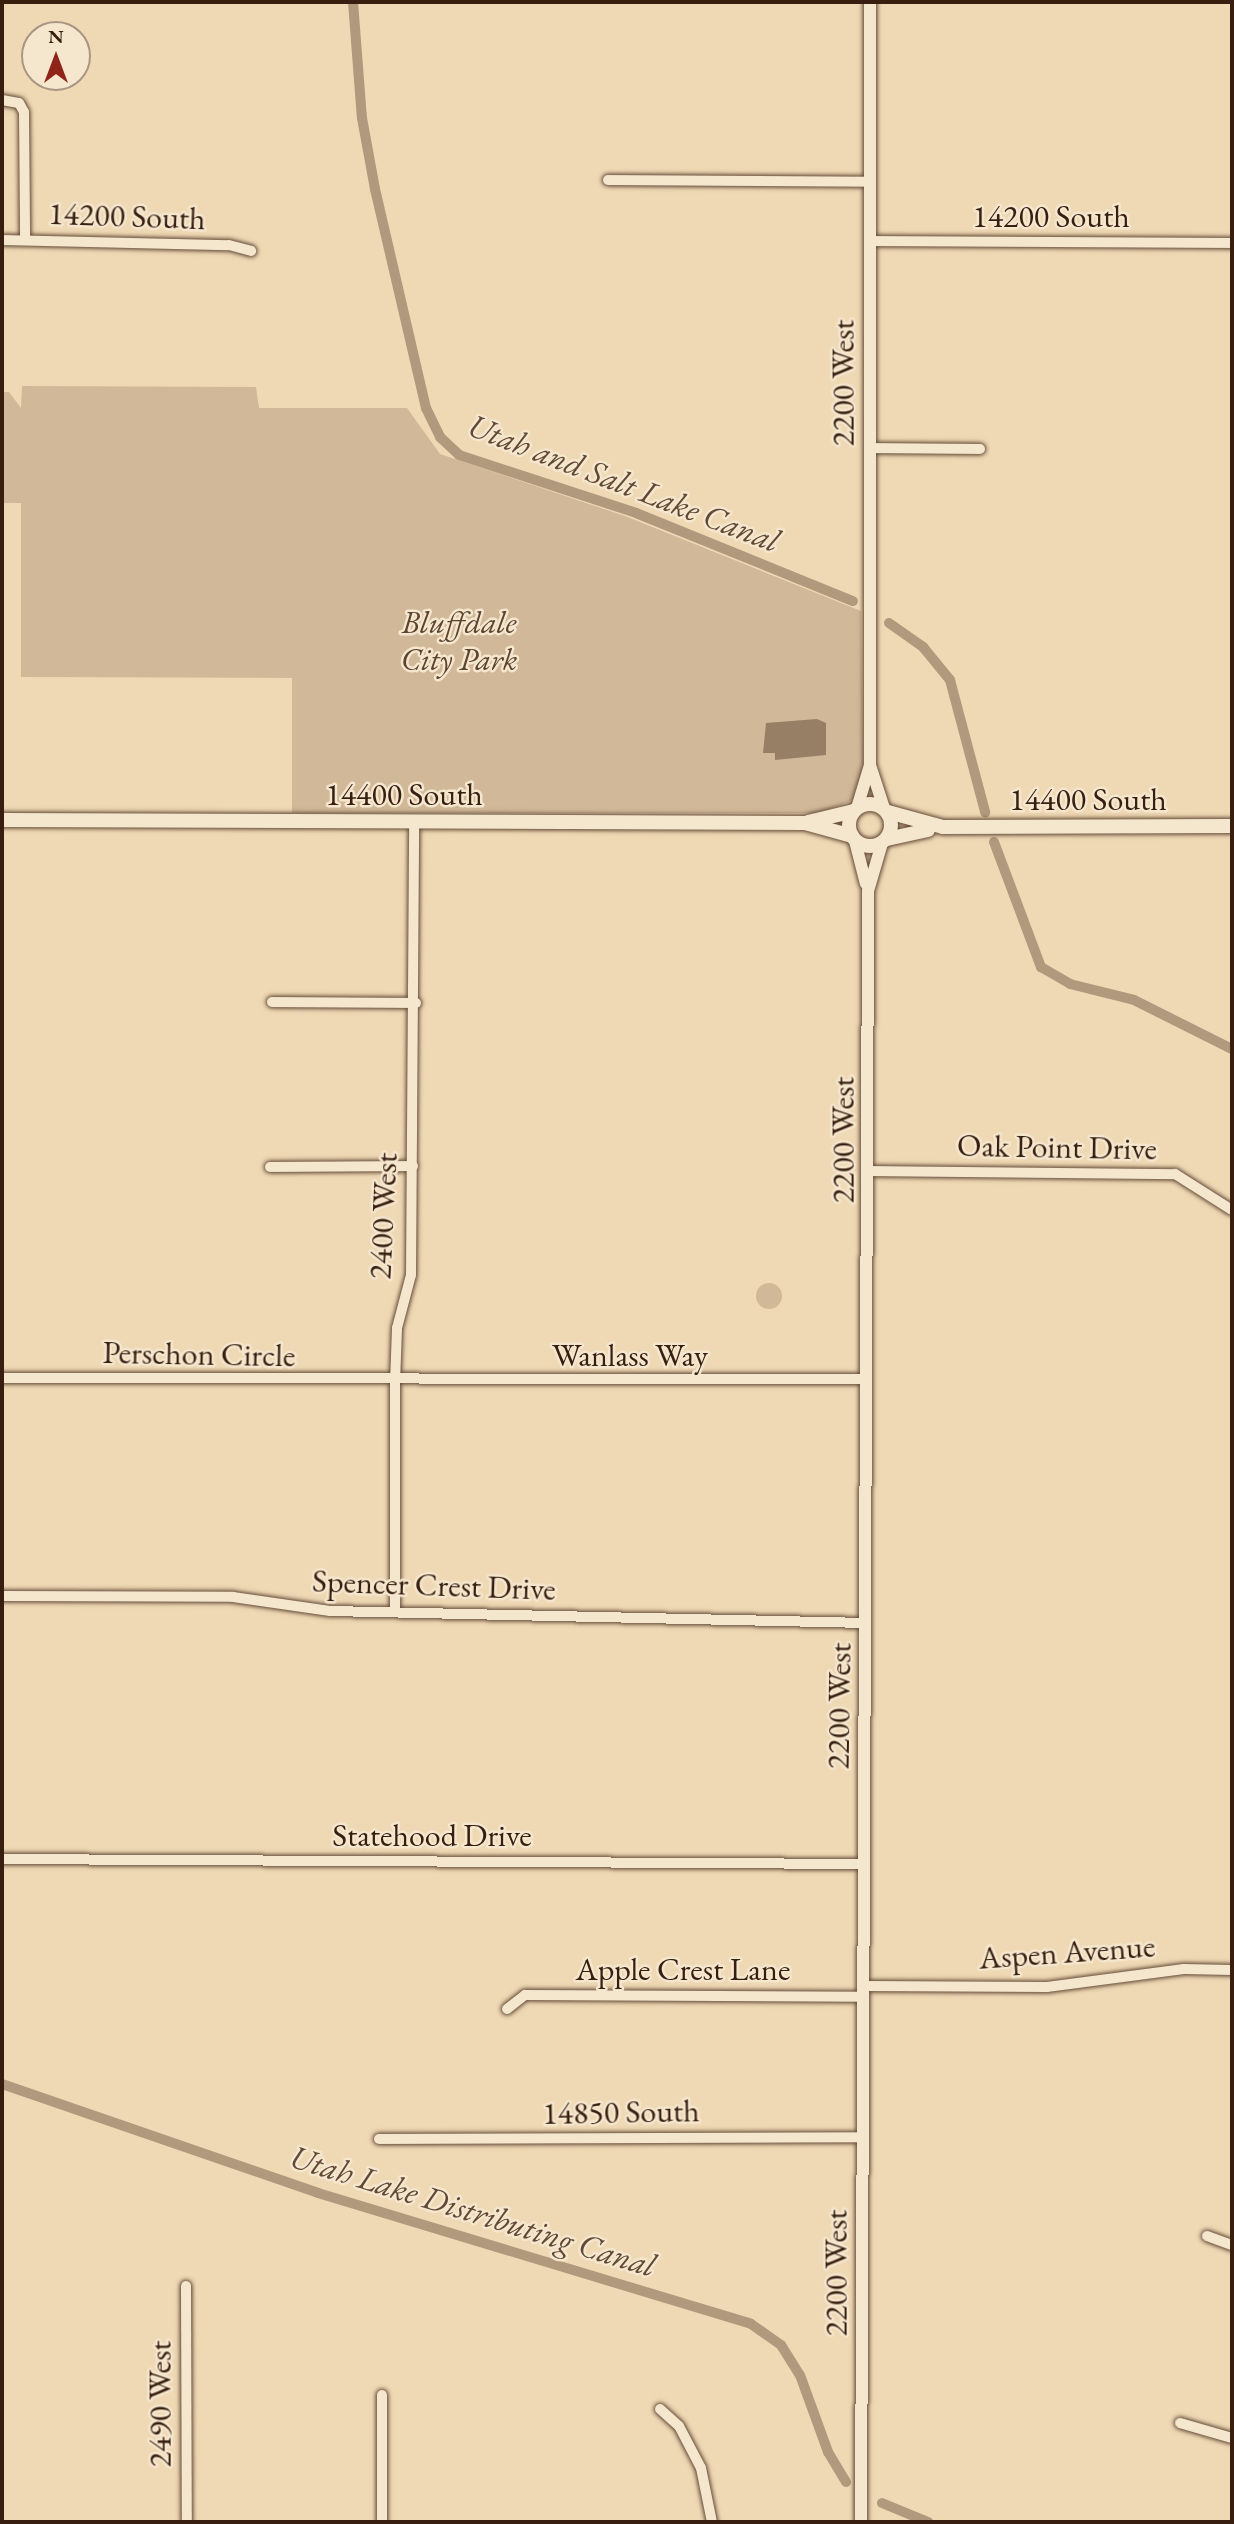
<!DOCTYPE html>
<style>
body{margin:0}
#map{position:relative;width:1234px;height:2524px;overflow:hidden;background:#efd8b4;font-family:"EB Garamond",serif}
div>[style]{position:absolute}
.green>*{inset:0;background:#d0b898}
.round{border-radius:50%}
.canal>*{height:10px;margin:-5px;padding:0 5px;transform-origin:5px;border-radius:5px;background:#b0997c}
.building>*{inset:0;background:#977f65}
.roads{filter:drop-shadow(0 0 2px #654c38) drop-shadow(0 0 2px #654c38)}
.minor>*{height:10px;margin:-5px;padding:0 5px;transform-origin:5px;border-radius:5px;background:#f5e6ce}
.tertiary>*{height:12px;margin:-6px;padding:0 6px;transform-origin:6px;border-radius:6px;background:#f5e6ce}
.secondary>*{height:14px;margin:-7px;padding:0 7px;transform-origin:7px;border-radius:7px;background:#f5e6ce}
.secondary>.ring{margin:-7px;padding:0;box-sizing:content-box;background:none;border:14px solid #f5e6ce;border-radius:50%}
span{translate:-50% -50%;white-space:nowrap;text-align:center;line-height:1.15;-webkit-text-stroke:5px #f5e6ce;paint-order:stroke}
.street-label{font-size:32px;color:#371e0f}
.park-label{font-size:32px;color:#5d4431;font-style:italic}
.water-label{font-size:33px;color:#614935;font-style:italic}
.frame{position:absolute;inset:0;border:4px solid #371e0f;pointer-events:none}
.north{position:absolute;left:21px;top:21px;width:70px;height:70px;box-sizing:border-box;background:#f5e6ce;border:2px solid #a99682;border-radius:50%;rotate:0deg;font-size:19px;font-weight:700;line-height:28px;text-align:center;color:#371e0f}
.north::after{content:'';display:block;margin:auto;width:24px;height:32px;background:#8f2418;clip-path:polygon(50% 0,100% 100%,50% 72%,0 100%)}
</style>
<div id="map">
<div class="green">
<i style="clip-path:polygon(22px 386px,256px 387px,259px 408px,407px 408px,440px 454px,625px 516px,861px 611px,863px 772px,855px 799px,820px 813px,292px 813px,292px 678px,21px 677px,21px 503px,2px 503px,2px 392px,9px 392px,21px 408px)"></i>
<i class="round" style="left:756px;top:1283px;width:26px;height:26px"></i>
</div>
<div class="canal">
<i style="left:353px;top:2px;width:116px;rotate:85.6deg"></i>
<i style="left:362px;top:118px;width:72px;rotate:79.6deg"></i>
<i style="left:375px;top:189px;width:225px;rotate:76.9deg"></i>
<i style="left:426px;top:408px;width:32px;rotate:64deg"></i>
<i style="left:440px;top:437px;width:26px;rotate:43deg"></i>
<i style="left:459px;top:455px;width:186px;rotate:18.1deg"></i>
<i style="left:636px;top:513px;width:234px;rotate:22.1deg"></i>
<i style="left:889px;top:623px;width:42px;rotate:35.2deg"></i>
<i style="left:923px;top:647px;width:43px;rotate:50.7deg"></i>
<i style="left:950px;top:680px;width:137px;rotate:75.1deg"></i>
<i style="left:994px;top:842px;width:134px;rotate:69.4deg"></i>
<i style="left:1041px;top:967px;width:34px;rotate:30deg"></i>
<i style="left:1070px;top:984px;width:66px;rotate:14deg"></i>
<i style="left:1134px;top:1000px;width:110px;rotate:26.6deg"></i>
<i style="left:2px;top:2084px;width:334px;rotate:19deg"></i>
<i style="left:318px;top:2193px;width:452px;rotate:16.8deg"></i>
<i style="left:751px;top:2324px;width:37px;rotate:35deg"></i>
<i style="left:781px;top:2345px;width:36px;rotate:58deg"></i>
<i style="left:800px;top:2375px;width:82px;rotate:70deg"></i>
<i style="left:828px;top:2452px;width:35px;rotate:59deg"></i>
<i style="left:882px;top:2503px;width:50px;rotate:22.4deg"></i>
</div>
<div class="building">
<i style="clip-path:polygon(817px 719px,826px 723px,826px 755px,775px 760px,775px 753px,763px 753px,766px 723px)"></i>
</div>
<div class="roads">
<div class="minor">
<i style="left:2px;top:100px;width:17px;rotate:10deg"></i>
<i style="left:19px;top:103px;width:10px;rotate:61deg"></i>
<i style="left:24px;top:112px;width:127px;rotate:89.5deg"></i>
<i style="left:608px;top:180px;width:262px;rotate:0.4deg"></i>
<i style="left:2px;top:240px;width:227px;rotate:1.3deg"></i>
<i style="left:229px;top:245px;width:23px;rotate:15deg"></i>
<i style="left:870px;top:241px;width:362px;rotate:0.3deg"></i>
<i style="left:869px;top:448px;width:111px;rotate:0.5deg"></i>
<i style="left:272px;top:1002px;width:144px;rotate:0.4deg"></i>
<i style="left:270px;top:1167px;width:143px;rotate:-0.4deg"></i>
<i style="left:870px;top:1171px;width:305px;rotate:0.6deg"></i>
<i style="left:1175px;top:1174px;width:67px;rotate:32.3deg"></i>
<i style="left:2px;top:1378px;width:864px;rotate:0.07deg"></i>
<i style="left:2px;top:1596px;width:231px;rotate:0.2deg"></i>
<i style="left:233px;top:1597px;width:98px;rotate:8.2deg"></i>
<i style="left:330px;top:1611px;width:536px;rotate:1.28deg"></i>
<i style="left:395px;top:1611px;width:228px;rotate:-90deg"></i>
<i style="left:395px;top:1383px;width:55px;rotate:-87.9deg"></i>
<i style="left:397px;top:1328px;width:55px;rotate:-75.2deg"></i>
<i style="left:411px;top:1275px;width:453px;rotate:-89.6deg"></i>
<i style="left:2px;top:1859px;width:861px;rotate:0.33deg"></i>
<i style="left:864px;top:1986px;width:183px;rotate:0.3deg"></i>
<i style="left:1047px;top:1987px;width:138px;rotate:-7.5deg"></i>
<i style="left:1184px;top:1969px;width:48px;rotate:1.2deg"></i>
<i style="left:507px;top:2009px;width:23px;rotate:-38deg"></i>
<i style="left:525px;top:1995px;width:338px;rotate:0.3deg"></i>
<i style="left:379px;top:2139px;width:485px;rotate:-0.2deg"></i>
<i style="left:1207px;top:2236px;width:27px;rotate:20deg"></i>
<i style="left:186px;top:2286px;width:236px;rotate:89.8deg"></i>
<i style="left:660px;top:2409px;width:25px;rotate:42deg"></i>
<i style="left:679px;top:2426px;width:47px;rotate:62.4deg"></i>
<i style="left:701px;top:2468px;width:55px;rotate:78.5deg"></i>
<i style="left:1180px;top:2423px;width:54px;rotate:16.1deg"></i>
<i style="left:382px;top:2522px;width:127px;rotate:-90deg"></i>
</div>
<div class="tertiary">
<i style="left:870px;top:765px;width:45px;rotate:72deg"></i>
<i style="left:857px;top:808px;width:45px;rotate:-73.2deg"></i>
<i style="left:870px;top:765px;width:763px;rotate:-90deg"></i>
<i style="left:855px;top:841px;width:44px;rotate:75.7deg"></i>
<i style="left:861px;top:2522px;width:1631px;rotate:-89.75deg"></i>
<i style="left:868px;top:891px;width:50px;rotate:-73.7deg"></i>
</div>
<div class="secondary">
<i class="ring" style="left:849px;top:804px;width:28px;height:28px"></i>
<i style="left:888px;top:812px;width:57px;rotate:15.3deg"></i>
<i style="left:943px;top:827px;width:289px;rotate:-0.2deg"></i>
<i style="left:2px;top:820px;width:803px;rotate:0.21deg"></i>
<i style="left:805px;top:823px;width:49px;rotate:15.5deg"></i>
<i style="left:808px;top:822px;width:47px;rotate:-13.4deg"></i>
<i style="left:887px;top:839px;width:42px;rotate:-12.4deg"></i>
</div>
</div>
<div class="street-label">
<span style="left:127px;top:216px;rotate:2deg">14200 South</span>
<span style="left:1051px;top:216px">14200 South</span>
<span style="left:843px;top:383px;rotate:-90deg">2200 West</span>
<span style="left:404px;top:794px">14400 South</span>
<span style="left:1088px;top:799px">14400 South</span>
<span style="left:843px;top:1140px;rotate:-90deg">2200 West</span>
<span style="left:1057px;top:1147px;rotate:1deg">Oak Point Drive</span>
<span style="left:383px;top:1216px;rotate:-87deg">2400 West</span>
<span style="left:199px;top:1354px;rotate:1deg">Perschon Circle</span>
<span style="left:630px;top:1355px">Wanlass Way</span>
<span style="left:434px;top:1585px;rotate:2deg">Spencer Crest Drive</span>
<span style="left:839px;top:1706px;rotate:-89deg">2200 West</span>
<span style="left:432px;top:1835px">Statehood Drive</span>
<span style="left:1067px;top:1952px;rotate:-4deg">Aspen Avenue</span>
<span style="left:683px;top:1969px">Apple Crest Lane</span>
<span style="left:621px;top:2112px;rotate:-1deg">14850 South</span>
<span style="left:836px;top:2273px;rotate:-90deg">2200 West</span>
<span style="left:160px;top:2404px;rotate:-90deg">2490 West</span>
</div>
<div class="park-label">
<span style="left:459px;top:641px">Bluffdale<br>City Park</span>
</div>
<div class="water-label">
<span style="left:624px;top:483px;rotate:21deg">Utah and Salt Lake Canal</span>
<span style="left:473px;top:2211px;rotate:17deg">Utah Lake Distributing Canal</span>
</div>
<div class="frame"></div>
<div class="north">N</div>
</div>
